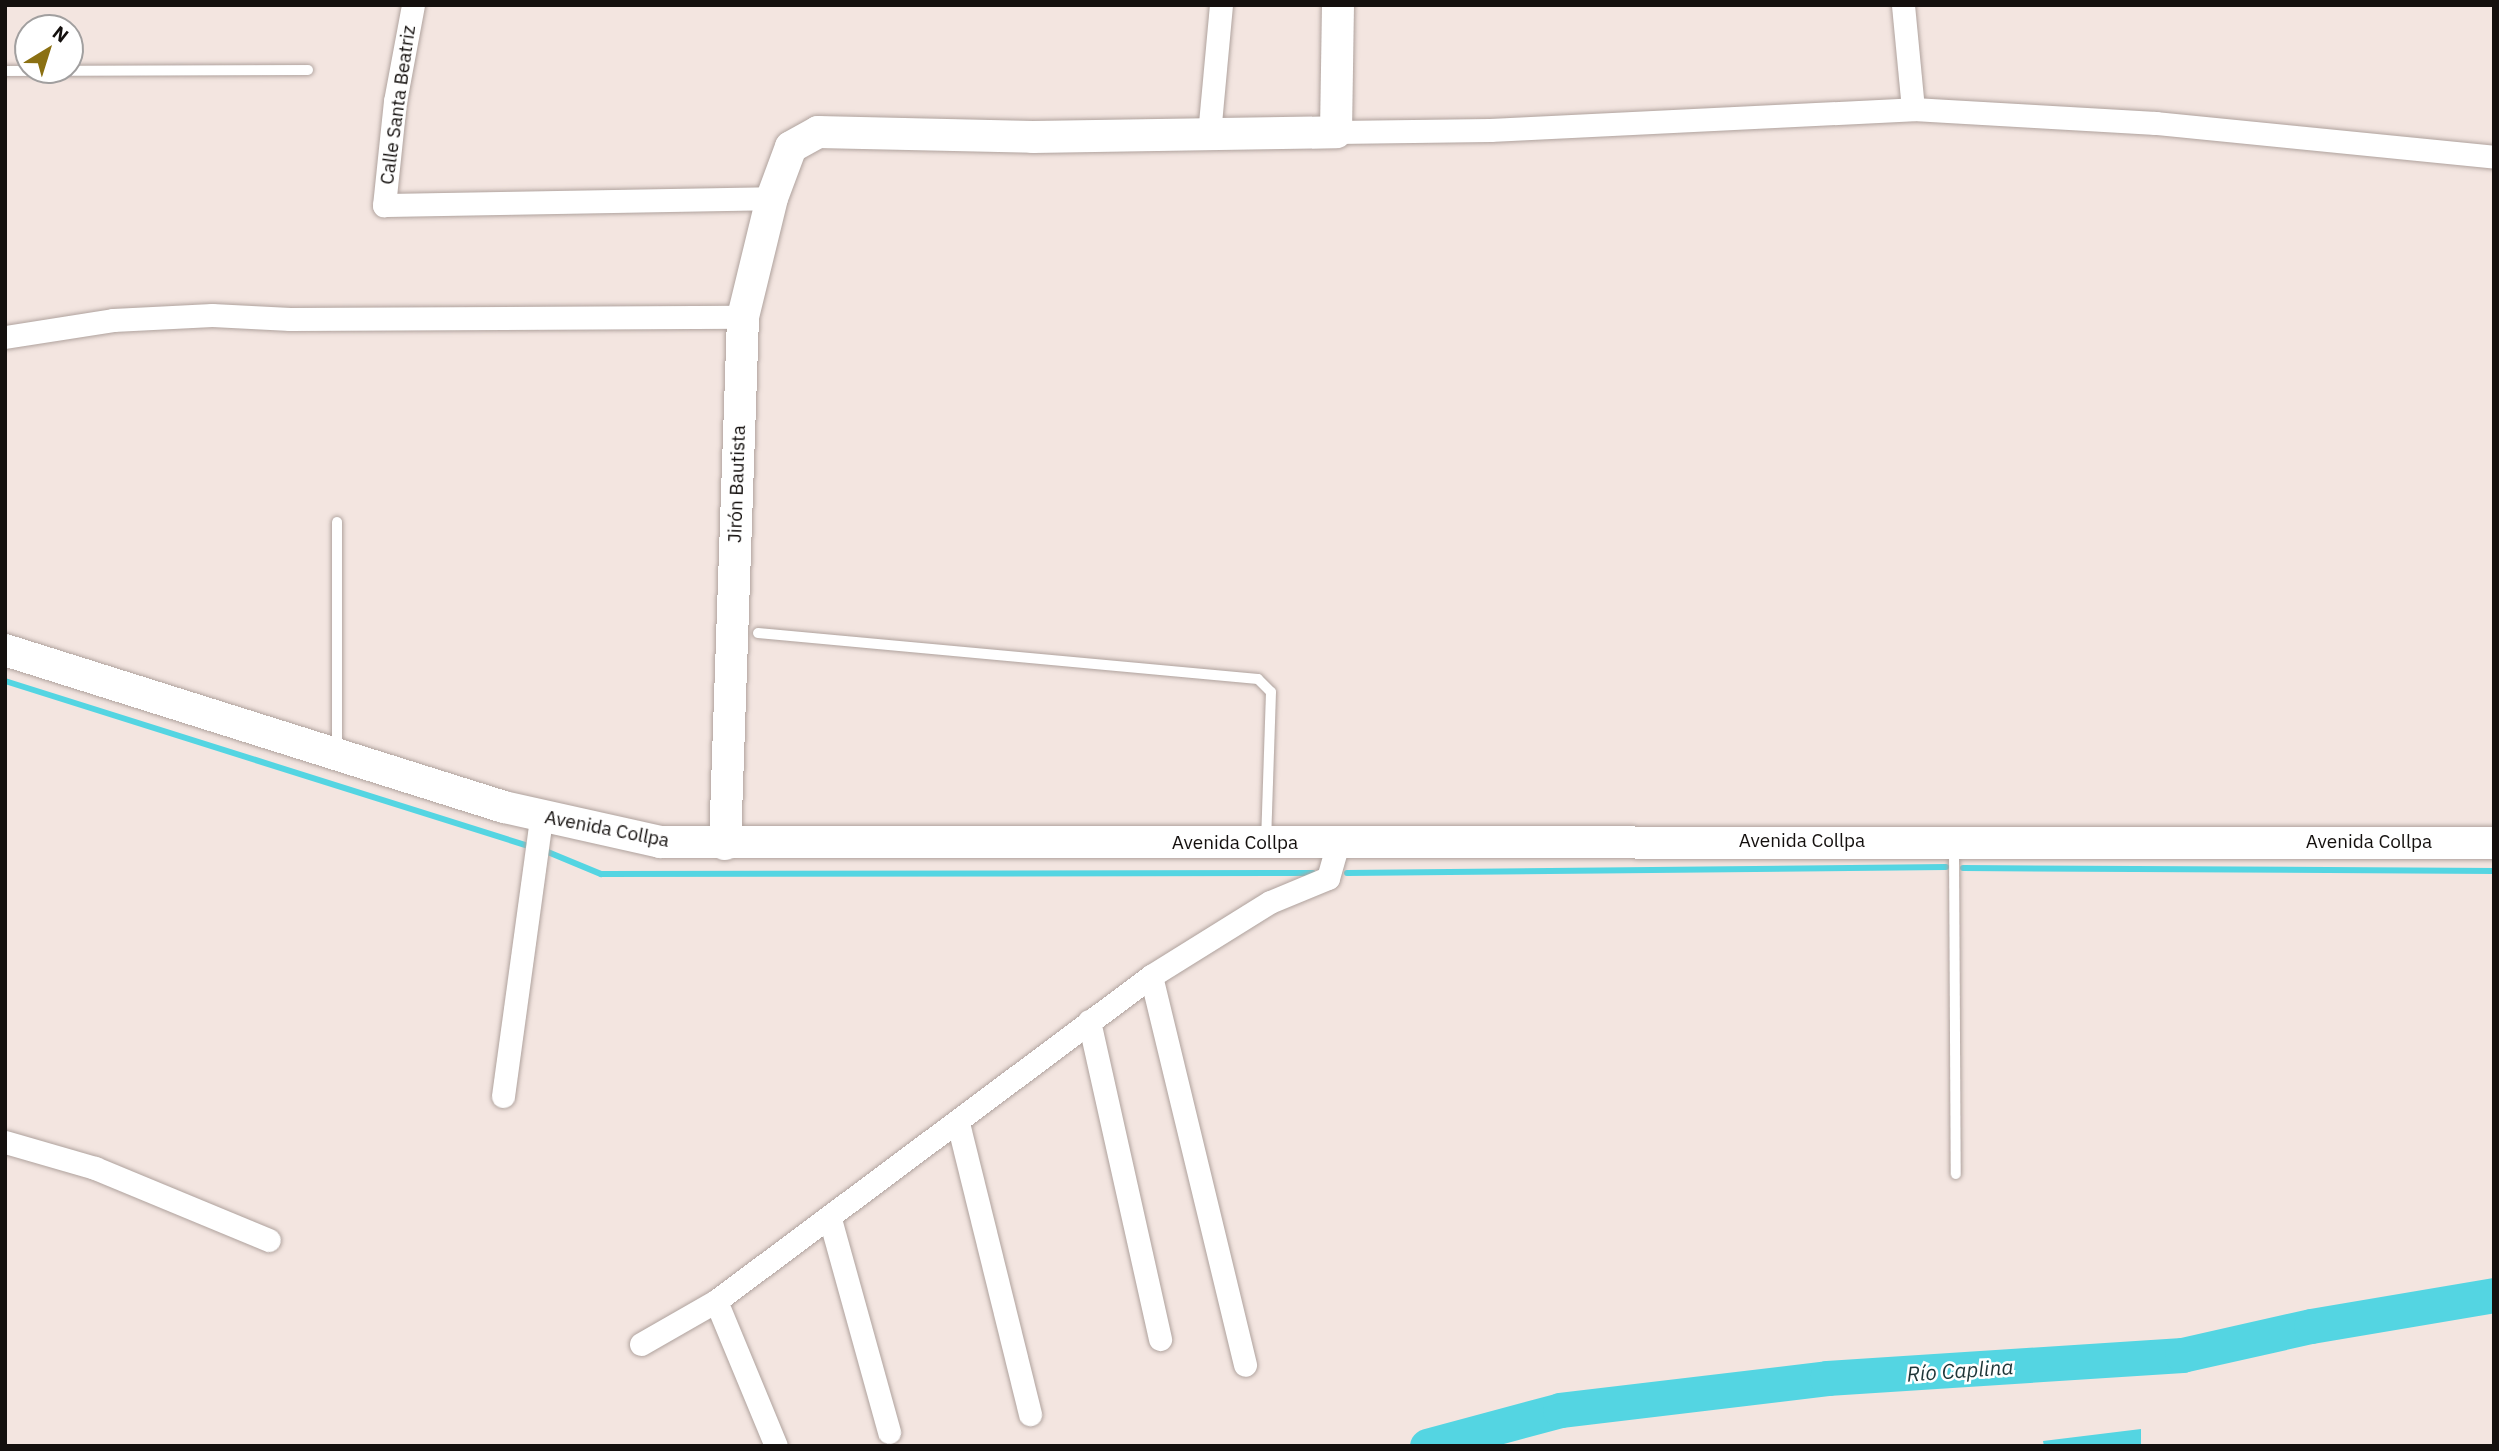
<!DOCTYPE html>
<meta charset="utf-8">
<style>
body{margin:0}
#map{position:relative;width:2499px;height:1451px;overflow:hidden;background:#f3e5e0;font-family:"IBM Plex Sans",sans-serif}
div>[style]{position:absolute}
.water>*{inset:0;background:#54d5e2}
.stream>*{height:6px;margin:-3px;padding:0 3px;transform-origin:3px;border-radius:3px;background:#54d5e2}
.river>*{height:35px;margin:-17.5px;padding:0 17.5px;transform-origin:17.5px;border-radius:17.5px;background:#54d5e2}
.roads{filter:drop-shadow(0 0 2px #afa29d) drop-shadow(0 0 2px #afa29d)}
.lane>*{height:10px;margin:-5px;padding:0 5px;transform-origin:5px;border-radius:5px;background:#fff}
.street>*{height:23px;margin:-11.5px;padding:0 11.5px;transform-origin:11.5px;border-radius:11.5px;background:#fff}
.secondary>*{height:32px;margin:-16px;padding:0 16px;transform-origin:16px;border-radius:16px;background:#fff}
span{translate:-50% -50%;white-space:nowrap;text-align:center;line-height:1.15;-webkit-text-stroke:5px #fff;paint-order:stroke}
.street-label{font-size:19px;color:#14100e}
.water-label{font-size:21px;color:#1f3638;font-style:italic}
.frame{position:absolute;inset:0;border:7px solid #14100e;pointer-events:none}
.north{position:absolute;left:14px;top:14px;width:70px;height:70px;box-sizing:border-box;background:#fff;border:2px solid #a19f9f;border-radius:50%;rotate:38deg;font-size:19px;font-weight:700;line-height:28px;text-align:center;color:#14100e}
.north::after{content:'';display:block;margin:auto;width:24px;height:32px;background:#8b7012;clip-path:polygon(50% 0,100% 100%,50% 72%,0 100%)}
</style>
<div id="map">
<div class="water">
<i style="clip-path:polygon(2141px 1429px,2141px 1446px,2044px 1446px,2043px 1441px)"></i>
</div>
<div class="stream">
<i style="left:5px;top:681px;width:545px;rotate:17.5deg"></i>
<i style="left:543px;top:850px;width:63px;rotate:22.5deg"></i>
<i style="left:601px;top:874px;width:712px;rotate:-0.08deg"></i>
<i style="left:1963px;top:868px;width:531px;rotate:0.32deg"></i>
<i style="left:1347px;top:873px;width:599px;rotate:-0.57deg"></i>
</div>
<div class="river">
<i style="left:1427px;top:1446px;width:138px;rotate:-15.1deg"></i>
<i style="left:1560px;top:1410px;width:269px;rotate:-6.8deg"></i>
<i style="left:1827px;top:1378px;width:356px;rotate:-3.7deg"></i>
<i style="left:2182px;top:1355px;width:132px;rotate:-12.7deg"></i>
<i style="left:2311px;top:1326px;width:186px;rotate:-9.6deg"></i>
</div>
<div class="roads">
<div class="lane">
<i style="left:5px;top:71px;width:303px;rotate:-0.2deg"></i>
<i style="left:337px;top:522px;width:228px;rotate:90deg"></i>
<i style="left:758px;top:633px;width:502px;rotate:5.26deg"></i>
<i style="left:1258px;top:679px;width:18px;rotate:45deg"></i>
<i style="left:1271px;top:692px;width:148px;rotate:91.9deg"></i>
<i style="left:1954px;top:846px;width:328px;rotate:89.7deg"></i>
</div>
<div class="street">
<i style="left:413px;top:5px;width:98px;rotate:100.6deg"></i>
<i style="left:395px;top:101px;width:105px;rotate:96deg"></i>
<i style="left:384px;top:205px;width:388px;rotate:-1deg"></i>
<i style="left:1903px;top:5px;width:104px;rotate:84.5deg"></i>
<i style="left:1336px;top:132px;width:154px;rotate:-0.7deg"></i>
<i style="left:1490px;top:130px;width:424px;rotate:-2.8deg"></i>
<i style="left:1913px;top:109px;width:243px;rotate:3.3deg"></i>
<i style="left:2156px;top:123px;width:340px;rotate:5.7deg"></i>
<i style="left:1209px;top:134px;width:130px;rotate:-84.7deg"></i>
<i style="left:5px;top:337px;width:109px;rotate:-8.9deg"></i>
<i style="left:113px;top:320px;width:99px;rotate:-2.9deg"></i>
<i style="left:212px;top:315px;width:78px;rotate:2.9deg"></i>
<i style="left:290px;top:319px;width:453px;rotate:-0.3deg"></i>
<i style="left:1151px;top:976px;width:400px;rotate:76.4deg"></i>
<i style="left:1089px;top:1021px;width:326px;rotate:77.4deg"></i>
<i style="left:503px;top:1096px;width:282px;rotate:-82.2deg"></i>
<i style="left:958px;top:1123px;width:300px;rotate:76.1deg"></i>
<i style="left:5px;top:1142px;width:94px;rotate:16.1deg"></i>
<i style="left:95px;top:1168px;width:188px;rotate:22.5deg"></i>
<i style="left:830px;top:1219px;width:221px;rotate:74.5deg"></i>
<i style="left:716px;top:1301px;width:157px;rotate:67.5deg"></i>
<i style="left:641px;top:1344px;width:86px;rotate:-29.8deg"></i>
<i style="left:716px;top:1301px;width:543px;rotate:-36.76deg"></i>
<i style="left:1151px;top:976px;width:140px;rotate:-31.9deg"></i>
<i style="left:1270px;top:902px;width:63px;rotate:-22.5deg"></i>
<i style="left:1328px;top:878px;width:36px;rotate:-74deg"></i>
</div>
<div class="secondary">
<i style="left:5px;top:650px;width:523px;rotate:17.47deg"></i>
<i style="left:504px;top:807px;width:160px;rotate:12.6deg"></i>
<i style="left:660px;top:842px;width:1834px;rotate:0.03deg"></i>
<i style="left:725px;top:844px;width:527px;rotate:-88.04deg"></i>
<i style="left:743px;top:317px;width:122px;rotate:-76.3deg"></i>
<i style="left:772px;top:198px;width:54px;rotate:-69.6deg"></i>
<i style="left:791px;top:147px;width:31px;rotate:-29deg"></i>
<i style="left:818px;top:132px;width:215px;rotate:1.3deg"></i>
<i style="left:1033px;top:137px;width:303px;rotate:-0.9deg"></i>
<i style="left:1336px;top:132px;width:127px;rotate:-89.1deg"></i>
</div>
</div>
<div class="street-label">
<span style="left:398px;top:105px;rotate:-82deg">Calle Santa Beatriz</span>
<span style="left:737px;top:484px;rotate:-88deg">Jirón Bautista</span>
<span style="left:607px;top:829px;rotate:11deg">Avenida Collpa</span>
<span style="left:1802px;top:841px">Avenida Collpa</span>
<span style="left:2369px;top:842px">Avenida Collpa</span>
<span style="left:1235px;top:843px">Avenida Collpa</span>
</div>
<div class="water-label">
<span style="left:1960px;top:1370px;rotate:-4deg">Río Caplina</span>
</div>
<div class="frame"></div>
<div class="north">N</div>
</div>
